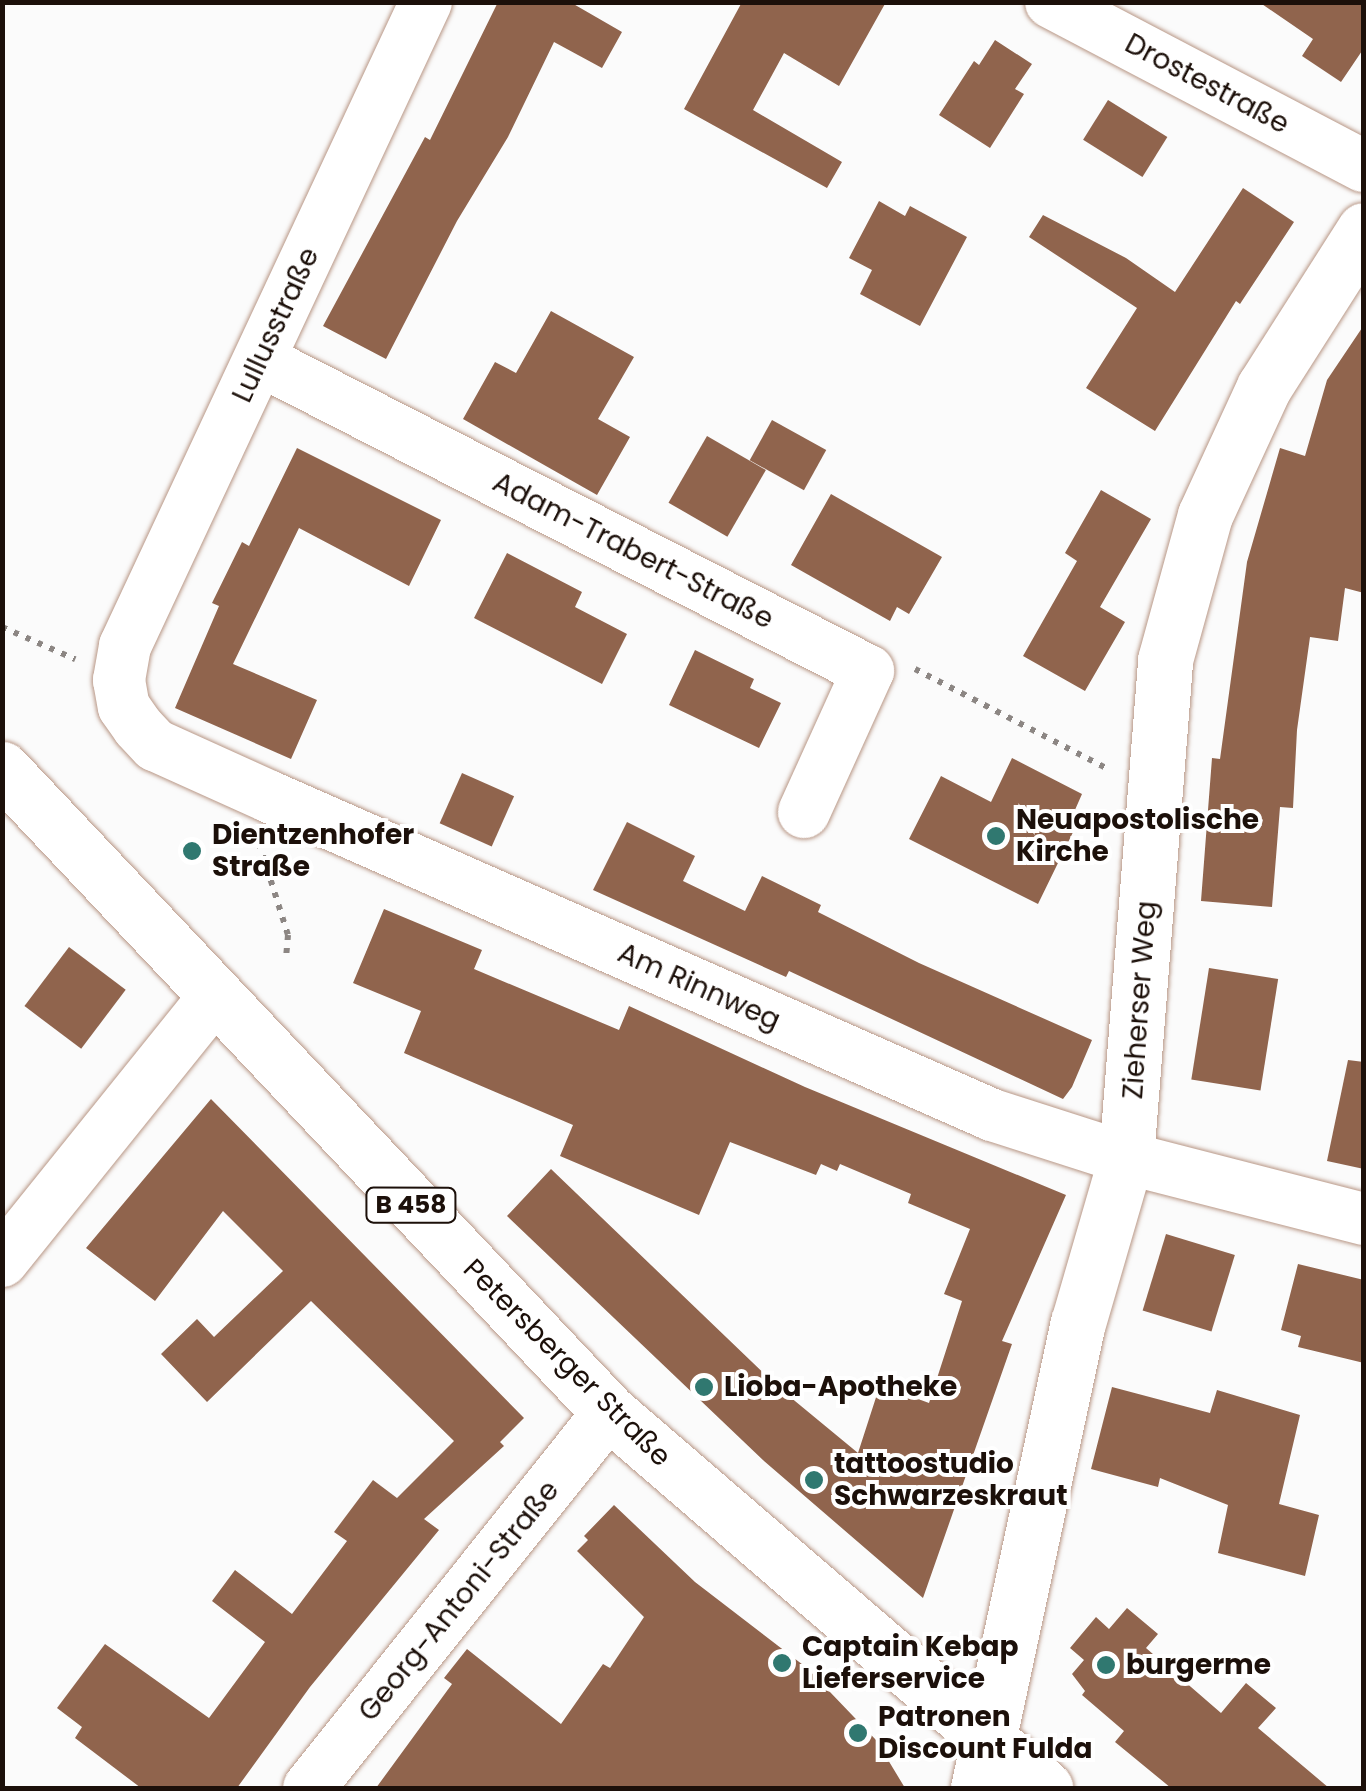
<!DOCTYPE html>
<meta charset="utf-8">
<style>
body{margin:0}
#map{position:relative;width:1366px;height:1791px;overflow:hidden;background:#fbfbfb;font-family:Poppins,sans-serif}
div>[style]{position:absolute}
.building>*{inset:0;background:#90644d;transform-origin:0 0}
.path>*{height:6px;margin-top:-3px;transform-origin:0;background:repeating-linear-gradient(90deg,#8c8683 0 5px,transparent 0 13px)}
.roads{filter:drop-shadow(0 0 2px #b89786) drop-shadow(0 0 2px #b89786)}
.street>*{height:52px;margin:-26px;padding:0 26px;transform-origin:26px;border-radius:26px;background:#fff}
.secondary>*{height:55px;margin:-27.5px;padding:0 27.5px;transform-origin:27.5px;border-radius:27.5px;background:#fff}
.primary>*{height:55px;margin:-27.5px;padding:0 27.5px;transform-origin:27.5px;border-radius:27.5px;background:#fff}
.dots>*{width:28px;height:28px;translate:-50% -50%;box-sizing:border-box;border:5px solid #fff;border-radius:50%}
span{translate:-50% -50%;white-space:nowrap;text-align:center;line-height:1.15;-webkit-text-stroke:8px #fff;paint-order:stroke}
.shield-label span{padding:2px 8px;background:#fff;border:2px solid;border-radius:8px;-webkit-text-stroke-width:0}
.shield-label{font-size:25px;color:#1c100a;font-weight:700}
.street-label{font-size:28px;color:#1c100a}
.poi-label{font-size:28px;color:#1c100a;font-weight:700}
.left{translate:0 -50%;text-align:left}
.frame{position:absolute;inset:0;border:5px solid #1c100a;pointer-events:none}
</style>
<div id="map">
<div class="building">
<i style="clip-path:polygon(498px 2px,570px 2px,622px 32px,602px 68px,554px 42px,508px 137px,457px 221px,386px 359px,323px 326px,425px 137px,430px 140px)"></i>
<i style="clip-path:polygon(742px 2px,886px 2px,839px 86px,784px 53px,753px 110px,842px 162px,827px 188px,684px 109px)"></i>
<i style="clip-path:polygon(1259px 2px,1364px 2px,1364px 48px,1341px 82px,1302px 56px,1313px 39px)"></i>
<i style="clip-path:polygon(995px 40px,1032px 64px,1015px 89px,1024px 94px,990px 148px,939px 115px,974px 61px,979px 65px)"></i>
<i style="left:1108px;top:100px;width:70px;height:47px;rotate:32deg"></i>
<i style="clip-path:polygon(1243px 188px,1294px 222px,1240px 304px,1236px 301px,1155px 431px,1086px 388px,1137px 308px,1029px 237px,1043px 215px,1126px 258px,1175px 292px)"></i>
<i style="clip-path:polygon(879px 201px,905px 216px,910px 206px,967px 237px,920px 326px,860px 294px,872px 270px,849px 258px)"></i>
<i style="clip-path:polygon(551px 311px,634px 357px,598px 419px,630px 437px,597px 495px,463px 419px,495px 362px,516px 373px)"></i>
<i style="clip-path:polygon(1364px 325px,1364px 593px,1345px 588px,1338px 641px,1310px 637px,1297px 730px,1293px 808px,1280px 807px,1272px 907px,1201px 901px,1212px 758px,1220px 759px,1247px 562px,1280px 448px,1305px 456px,1327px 380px)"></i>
<i style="left:772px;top:420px;width:62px;height:46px;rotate:29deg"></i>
<i style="left:707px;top:436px;width:68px;height:77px;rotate:30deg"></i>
<i style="clip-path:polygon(297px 448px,441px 520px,409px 586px,299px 528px,233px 664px,317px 700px,291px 759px,175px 708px,219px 606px,212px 603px,242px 542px,249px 546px)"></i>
<i style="clip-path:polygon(1101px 490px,1151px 519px,1100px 607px,1125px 622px,1085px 691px,1023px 656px,1077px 561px,1065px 553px)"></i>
<i style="clip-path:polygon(831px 494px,942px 557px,909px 614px,897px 607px,890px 621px,791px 565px)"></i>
<i style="clip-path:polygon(507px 553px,582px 592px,575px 607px,627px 634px,602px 684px,474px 618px)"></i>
<i style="clip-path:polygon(695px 650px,754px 679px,750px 688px,781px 703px,759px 748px,669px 705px)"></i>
<i style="clip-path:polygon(1012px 758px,1082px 794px,1071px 819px,1077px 824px,1038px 904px,909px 839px,941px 776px,991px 802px)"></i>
<i style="left:462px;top:773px;width:57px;height:55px;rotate:24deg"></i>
<i style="clip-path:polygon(627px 822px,695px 856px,683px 881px,745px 911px,762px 876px,821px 905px,818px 912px,919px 963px,1092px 1040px,1072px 1087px,1063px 1099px,789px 971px,786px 977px,593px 890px)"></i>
<i style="clip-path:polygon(384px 909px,482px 950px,474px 969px,619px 1030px,629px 1006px,805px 1087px,1066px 1195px,1002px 1341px,1012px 1344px,923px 1598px,764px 1461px,507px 1216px,551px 1169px,778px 1387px,858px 1453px,880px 1385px,929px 1403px,962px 1301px,944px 1294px,970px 1229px,908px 1203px,911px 1194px,840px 1164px,837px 1171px,821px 1164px,816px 1175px,730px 1142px,699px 1215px,560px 1156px,573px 1125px,404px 1053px,421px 1011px,353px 983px)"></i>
<i style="left:69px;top:947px;width:71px;height:74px;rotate:37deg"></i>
<i style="left:1209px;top:968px;width:70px;height:113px;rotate:9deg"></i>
<i style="clip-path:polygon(1348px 1060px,1364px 1062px,1364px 1169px,1327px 1161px)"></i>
<i style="clip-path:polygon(211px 1099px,524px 1418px,500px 1442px,504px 1446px,424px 1519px,439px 1530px,310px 1687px,237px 1788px,141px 1788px,75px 1738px,82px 1727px,57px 1708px,105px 1644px,209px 1718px,265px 1642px,212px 1601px,235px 1570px,292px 1614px,347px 1541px,334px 1532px,373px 1480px,397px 1498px,454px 1441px,311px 1301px,207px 1402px,161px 1354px,197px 1319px,214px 1337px,283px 1271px,223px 1211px,155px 1301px,86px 1248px)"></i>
<i style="left:1166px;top:1234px;width:72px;height:80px;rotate:17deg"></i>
<i style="clip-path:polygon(1298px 1264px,1364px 1280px,1364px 1363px,1298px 1347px,1301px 1336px,1281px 1330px)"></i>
<i style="clip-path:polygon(1112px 1387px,1210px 1413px,1217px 1390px,1300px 1415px,1279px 1504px,1319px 1515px,1305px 1576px,1218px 1553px,1228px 1505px,1160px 1478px,1158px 1487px,1091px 1469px)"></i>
<i style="clip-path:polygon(614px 1505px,695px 1582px,807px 1668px,876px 1740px,905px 1788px,376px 1788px,452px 1684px,444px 1678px,467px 1649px,561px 1724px,603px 1664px,610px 1668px,644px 1617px,577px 1551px,588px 1540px,584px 1536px)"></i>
<i style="clip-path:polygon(1127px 1608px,1158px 1634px,1146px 1648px,1221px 1713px,1246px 1683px,1276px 1708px,1258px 1728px,1329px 1788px,1171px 1788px,1115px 1742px,1124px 1731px,1082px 1695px,1085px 1691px,1072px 1674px,1084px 1660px,1070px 1648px,1096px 1617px,1109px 1629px)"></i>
</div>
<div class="path">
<i style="left:2px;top:627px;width:80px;rotate:23.7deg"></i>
<i style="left:915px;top:669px;width:217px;rotate:27.4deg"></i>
<i style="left:259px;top:843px;width:96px;rotate:72.5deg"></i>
<i style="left:288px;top:935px;width:24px;rotate:95deg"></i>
</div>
<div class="roads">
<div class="street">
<i style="left:426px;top:2px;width:711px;rotate:115.05deg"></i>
<i style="left:125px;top:646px;width:35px;rotate:100deg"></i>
<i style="left:119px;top:680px;width:27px;rotate:80deg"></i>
<i style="left:124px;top:707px;width:24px;rotate:55deg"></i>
<i style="left:138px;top:727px;width:25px;rotate:47deg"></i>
<i style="left:155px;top:745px;width:126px;rotate:24.3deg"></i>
<i style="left:270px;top:797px;width:789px;rotate:23.77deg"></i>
<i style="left:992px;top:1115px;width:141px;rotate:17.8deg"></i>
<i style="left:1126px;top:1158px;width:246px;rotate:14.4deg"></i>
<i style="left:1051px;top:2px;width:353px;rotate:27.7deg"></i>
<i style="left:260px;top:360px;width:683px;rotate:27.09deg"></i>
<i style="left:868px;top:671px;width:155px;rotate:114.4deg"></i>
<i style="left:2px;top:1261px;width:340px;rotate:-51.2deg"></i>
<i style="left:309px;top:1788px;width:481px;rotate:-51.4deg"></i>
</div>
<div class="secondary">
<i style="left:978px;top:1788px;width:476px;rotate:-77.9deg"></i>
<i style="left:1078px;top:1323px;width:172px;rotate:-73.8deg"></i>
<i style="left:1126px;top:1158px;width:500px;rotate:-85.5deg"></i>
<i style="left:1165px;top:660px;width:150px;rotate:-74.6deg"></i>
<i style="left:1205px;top:515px;width:141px;rotate:-65.3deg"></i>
<i style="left:1264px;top:387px;width:186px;rotate:-57.5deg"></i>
</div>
<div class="primary">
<i style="left:2px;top:769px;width:884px;rotate:46.65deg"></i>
<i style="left:609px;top:1412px;width:576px;rotate:40.77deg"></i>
</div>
</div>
<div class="dots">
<i style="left:996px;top:836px;background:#307870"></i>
<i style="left:192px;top:851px;background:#307870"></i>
<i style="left:704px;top:1387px;background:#307870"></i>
<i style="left:814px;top:1480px;background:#307870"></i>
<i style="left:782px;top:1663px;background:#307870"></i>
<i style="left:1106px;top:1665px;background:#307870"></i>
<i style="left:858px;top:1733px;background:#307870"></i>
</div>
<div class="shield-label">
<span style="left:411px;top:1205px">B 458</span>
</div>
<div class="street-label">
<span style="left:1207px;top:84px;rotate:28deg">Drostestraße</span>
<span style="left:276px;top:325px;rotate:-65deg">Lullusstraße</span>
<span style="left:633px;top:551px;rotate:27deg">Adam-Trabert-Straße</span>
<span style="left:699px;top:987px;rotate:24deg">Am Rinnweg</span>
<span style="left:1140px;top:1000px;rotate:-86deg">Zieherser Weg</span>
<span style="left:567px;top:1363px;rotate:45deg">Petersberger Straße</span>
<span style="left:459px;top:1601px;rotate:-51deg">Georg-Antoni-Straße</span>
</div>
<div class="poi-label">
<span class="left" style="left:1016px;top:836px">Neuapostolische<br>Kirche</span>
<span class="left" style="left:212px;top:851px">Dientzenhofer<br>Straße</span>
<span class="left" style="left:724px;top:1387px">Lioba-Apotheke</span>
<span class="left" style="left:834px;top:1480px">tattoostudio<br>Schwarzeskraut</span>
<span class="left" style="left:802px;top:1663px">Captain Kebap<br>Lieferservice</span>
<span class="left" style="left:1126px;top:1665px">burgerme</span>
<span class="left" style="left:878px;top:1733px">Patronen<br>Discount Fulda</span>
</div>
<div class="frame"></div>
</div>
